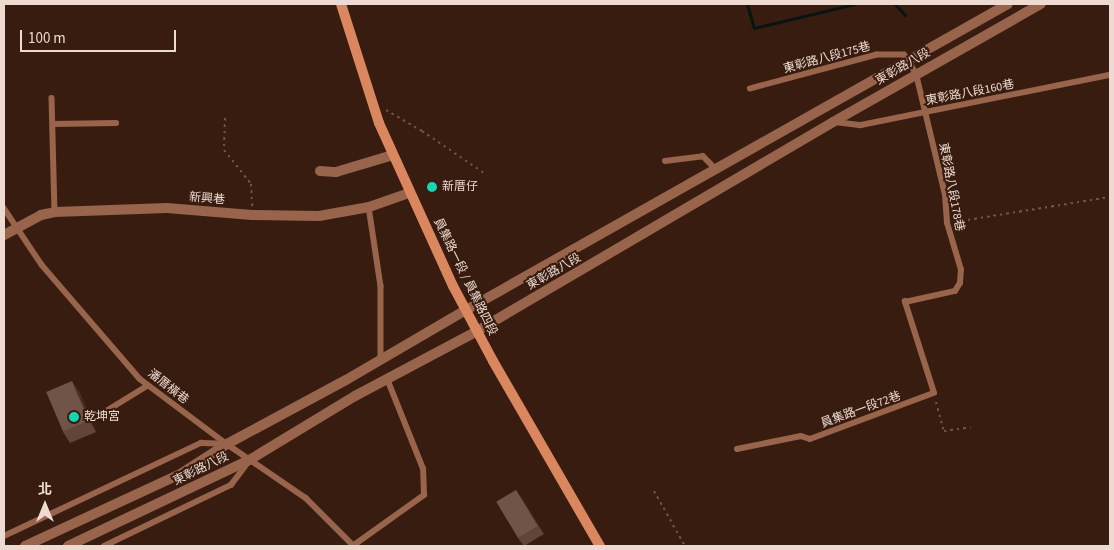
<!DOCTYPE html>
<meta charset="utf-8">
<style>
body{margin:0}
#map{position:relative;width:1114px;height:550px;overflow:hidden;background:#381c0f;font-family:"Source Sans 3","Noto Sans TC",sans-serif}
div>[style]{position:absolute}
.stream>*{height:3px;margin:-1.5px;padding:0 1.5px;transform-origin:1.5px;border-radius:1.5px;background:#071512}
.path>*{height:2px;margin-top:-1px;transform-origin:0;background:repeating-linear-gradient(90deg,#6f564a 0 2.5px,transparent 0 6.5px)}
.service>*{height:5.5px;margin:-2.75px;padding:0 2.75px;transform-origin:2.75px;border-radius:2.75px;background:#98644c}
.minor>*{height:10px;margin:-5px;padding:0 5px;transform-origin:5px;border-radius:5px;background:#98644c}
.tertiary>*{height:10px;margin:-5px;padding:0 5px;transform-origin:5px;border-radius:5px;background:#98644c}
.secondary>*{height:10px;margin:-5px;padding:0 5px;transform-origin:5px;border-radius:5px;background:#da8760}
.wall>*{inset:0;background:#624438}
.shaded-wall>*{inset:0;background:#4b2d20}
.building>*{inset:0;background:#715448;transform-origin:0 0}
.dots>*{width:14px;height:14px;translate:-50% -50%;box-sizing:border-box;border:2px solid #381c0f;border-radius:50%}
span{translate:-50% -50%;white-space:nowrap;text-align:center;line-height:1.15;-webkit-text-stroke:4px #381c0f;paint-order:stroke}
.street-label{font-size:12px;color:#eddad1}
.poi-label{font-size:12px;color:#eddad1}
.left{translate:0 -50%;text-align:left}
.frame{position:absolute;inset:0;border:5px solid #eddad1;pointer-events:none}
.north{position:absolute;left:20px;top:480px;width:50px;height:50px;-webkit-text-stroke:4px #381c0f;paint-order:stroke;rotate:0deg;font-size:14px;font-weight:700;line-height:20px;text-align:center;color:#eddad1}
.north::after{content:'';display:block;margin:auto;width:18px;height:22px;background:#eddad1;clip-path:polygon(50% 0,100% 100%,50% 72%,0 100%)}
.scale{position:absolute;left:20px;top:30px;width:156px;height:22px;box-sizing:border-box;border:2px solid #eddad1;border-top:0;padding-left:6px;font-size:15px;line-height:18px;white-space:nowrap;color:#eddad1;-webkit-text-stroke:4px #381c0f;paint-order:stroke}
</style>
<div id="map">
<div class="stream">
<i style="left:747px;top:4px;width:25px;rotate:74deg"></i>
<i style="left:754px;top:28px;width:104px;rotate:-13.4deg"></i>
<i style="left:895px;top:4px;width:15px;rotate:48deg"></i>
</div>
<div class="path">
<i style="left:386px;top:110px;width:42px;rotate:30.3deg"></i>
<i style="left:422px;top:131px;width:78px;rotate:34.1deg"></i>
<i style="left:225px;top:118px;width:32px;rotate:92deg"></i>
<i style="left:224px;top:150px;width:43px;rotate:51.5deg"></i>
<i style="left:251px;top:184px;width:22px;rotate:87deg"></i>
<i style="left:955px;top:222px;width:157px;rotate:-9.2deg"></i>
<i style="left:936px;top:402px;width:30px;rotate:75deg"></i>
<i style="left:944px;top:431px;width:27px;rotate:-8deg"></i>
<i style="left:654px;top:491px;width:63px;rotate:60.6deg"></i>
</div>
<div class="service">
<i style="left:52px;top:98px;width:114px;rotate:88.5deg"></i>
<i style="left:835px;top:122px;width:26px;rotate:7deg"></i>
<i style="left:861px;top:125px;width:254px;rotate:-11.4deg"></i>
<i style="left:53px;top:124px;width:63px;rotate:-0.9deg"></i>
<i style="left:665px;top:161px;width:38px;rotate:-7deg"></i>
<i style="left:703px;top:156px;width:17px;rotate:45deg"></i>
<i style="left:369px;top:207px;width:80px;rotate:81.4deg"></i>
<i style="left:381px;top:286px;width:73px;rotate:90deg"></i>
<i style="left:4px;top:208px;width:69px;rotate:56.3deg"></i>
<i style="left:42px;top:265px;width:150px;rotate:49.3deg"></i>
<i style="left:140px;top:379px;width:109px;rotate:36.8deg"></i>
<i style="left:227px;top:444px;width:96px;rotate:34.4deg"></i>
<i style="left:306px;top:498px;width:68px;rotate:45deg"></i>
<i style="left:103px;top:413px;width:52px;rotate:-31.5deg"></i>
<i style="left:737px;top:449px;width:65px;rotate:-11.5deg"></i>
<i style="left:801px;top:436px;width:9px;rotate:18deg"></i>
<i style="left:810px;top:439px;width:132px;rotate:-20.4deg"></i>
<i style="left:934px;top:393px;width:96px;rotate:-107.7deg"></i>
<i style="left:905px;top:302px;width:51px;rotate:-12.4deg"></i>
<i style="left:955px;top:291px;width:9px;rotate:-58deg"></i>
<i style="left:960px;top:283px;width:13px;rotate:-86deg"></i>
<i style="left:961px;top:270px;width:49px;rotate:-106.6deg"></i>
<i style="left:947px;top:223px;width:28px;rotate:-94deg"></i>
<i style="left:945px;top:195px;width:124px;rotate:-103.5deg"></i>
<i style="left:916px;top:74px;width:22px;rotate:-122deg"></i>
<i style="left:904px;top:55px;width:27px;rotate:180deg"></i>
<i style="left:877px;top:55px;width:131px;rotate:165deg"></i>
<i style="left:4px;top:536px;width:218px;rotate:-25.3deg"></i>
<i style="left:201px;top:443px;width:24px;rotate:2deg"></i>
<i style="left:354px;top:545px;width:86px;rotate:-35.5deg"></i>
<i style="left:424px;top:495px;width:26px;rotate:-92deg"></i>
<i style="left:423px;top:469px;width:97px;rotate:-111.8deg"></i>
<i style="left:104px;top:546px;width:141px;rotate:-25.7deg"></i>
<i style="left:231px;top:485px;width:26px;rotate:-53deg"></i>
</div>
<div class="minor">
<i style="left:320px;top:171px;width:16px;rotate:4deg"></i>
<i style="left:336px;top:172px;width:59px;rotate:-16.6deg"></i>
</div>
<div class="tertiary">
<i style="left:4px;top:235px;width:42px;rotate:-28.4deg"></i>
<i style="left:41px;top:215px;width:14px;rotate:-12deg"></i>
<i style="left:55px;top:212px;width:112px;rotate:-2deg"></i>
<i style="left:167px;top:208px;width:85px;rotate:4.7deg"></i>
<i style="left:252px;top:215px;width:67px;rotate:0.9deg"></i>
<i style="left:319px;top:216px;width:51px;rotate:-10.2deg"></i>
<i style="left:369px;top:207px;width:42px;rotate:-19.3deg"></i>
<i style="left:25px;top:546px;width:173px;rotate:-24.9deg"></i>
<i style="left:182px;top:473px;width:54px;rotate:-32.8deg"></i>
<i style="left:227px;top:444px;width:135px;rotate:-28.3deg"></i>
<i style="left:346px;top:380px;width:139px;rotate:-30.3deg"></i>
<i style="left:466px;top:310px;width:622px;rotate:-29.45deg"></i>
<i style="left:68px;top:546px;width:203px;rotate:-25.4deg"></i>
<i style="left:251px;top:459px;width:122px;rotate:-31.2deg"></i>
<i style="left:355px;top:396px;width:138px;rotate:-28deg"></i>
<i style="left:477px;top:331px;width:413px;rotate:-30.4deg"></i>
<i style="left:833px;top:122px;width:239px;rotate:-29.6deg"></i>
</div>
<div class="secondary">
<i style="left:341px;top:4px;width:125px;rotate:72.3deg"></i>
<i style="left:379px;top:123px;width:179px;rotate:65.6deg"></i>
<i style="left:453px;top:286px;width:85px;rotate:61.9deg"></i>
<i style="left:493px;top:361px;width:214px;rotate:60deg"></i>
</div>
<div class="wall">
<i style="clip-path:polygon(79px 391px,96px 432px,70px 443px,63px 432px)"></i>
<i style="clip-path:polygon(516px 490px,544px 534px,524px 546px,518px 538px)"></i>
</div>
<div class="shaded-wall">
<i style="clip-path:polygon(72px 381px,79px 391px,96px 432px,89px 421px)"></i>
<i style="clip-path:polygon(516px 490px,522px 498px,544px 534px,538px 526px)"></i>
</div>
<div class="building">
<i style="left:72px;top:381px;width:43px;height:28px;rotate:67deg"></i>
<i style="left:516px;top:490px;width:42px;height:23px;rotate:59deg"></i>
</div>
<div class="dots">
<i style="left:432px;top:187px;background:#16d5b3"></i>
<i style="left:74px;top:417px;background:#16d5b3"></i>
</div>
<div class="street-label">
<span style="left:827px;top:58px;rotate:-15deg">東彰路八段175巷</span>
<span style="left:903px;top:67px;rotate:-30deg">東彰路八段</span>
<span style="left:970px;top:93px;rotate:-11deg">東彰路八段160巷</span>
<span style="left:951px;top:187px;rotate:79deg">東彰路八段178巷</span>
<span style="left:207px;top:199px;rotate:5deg">新興巷</span>
<span style="left:554px;top:272px;rotate:-30deg">東彰路八段</span>
<span style="left:465px;top:277px;rotate:64deg">員集路一段 / 員集路四段</span>
<span style="left:168px;top:387px;rotate:38deg">潘厝橫巷</span>
<span style="left:861px;top:410px;rotate:-20deg">員集路一段72巷</span>
<span style="left:201px;top:469px;rotate:-26deg">東彰路八段</span>
</div>
<div class="poi-label">
<span class="left" style="left:442px;top:187px">新厝仔</span>
<span class="left" style="left:84px;top:417px">乾坤宮</span>
</div>
<div class="frame"></div>
<div class="north">北</div>
<div class="scale">100 m</div>
</div>
